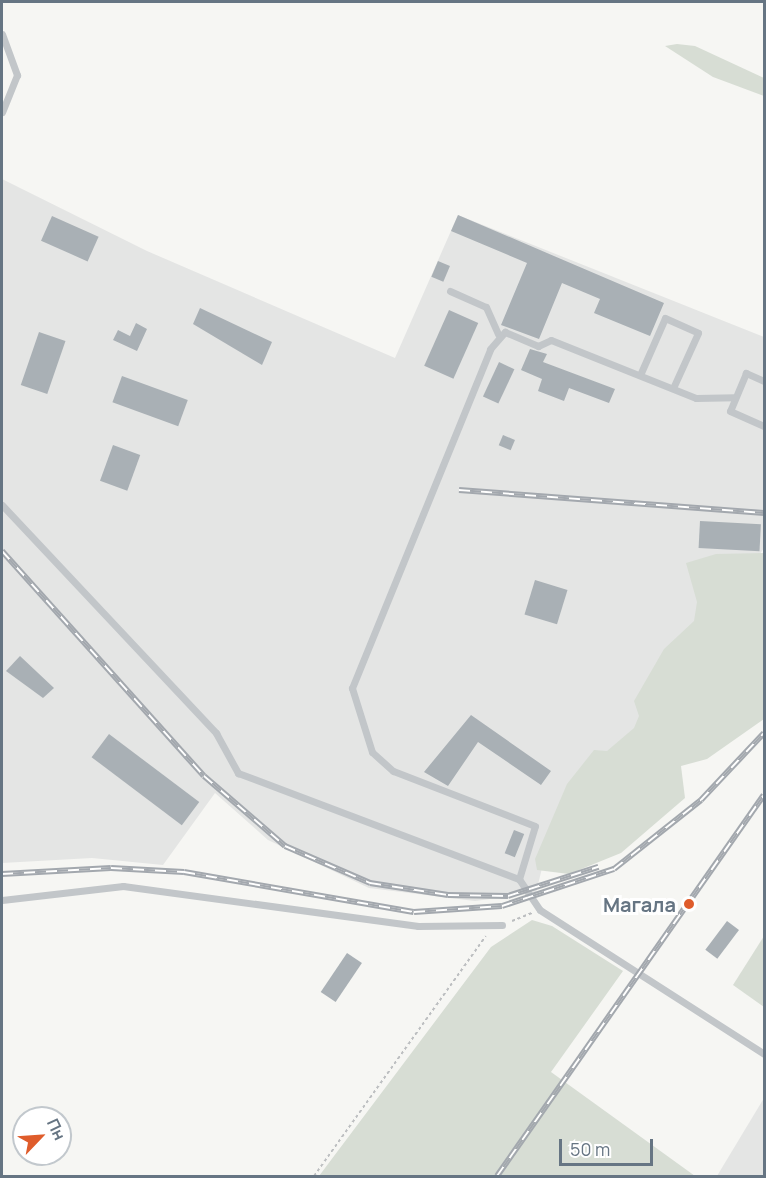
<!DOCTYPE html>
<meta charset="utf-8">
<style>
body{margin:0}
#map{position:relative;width:766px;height:1178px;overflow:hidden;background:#f6f6f3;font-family:Manrope,sans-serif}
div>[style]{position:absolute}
.built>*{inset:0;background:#e4e5e4}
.green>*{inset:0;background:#d7ddd4}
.building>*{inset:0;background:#a9b0b5;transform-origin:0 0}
.path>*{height:2px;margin-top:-1px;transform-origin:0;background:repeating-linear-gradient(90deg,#bcbec0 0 3px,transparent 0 6px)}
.lane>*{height:7px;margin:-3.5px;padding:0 3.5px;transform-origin:3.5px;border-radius:3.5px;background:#c2c6c9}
.rail>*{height:6px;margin-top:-3px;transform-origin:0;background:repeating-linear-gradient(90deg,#fff 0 11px,#a3a8ae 0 22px);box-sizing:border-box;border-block:2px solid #a3a8ae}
.dots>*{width:16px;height:16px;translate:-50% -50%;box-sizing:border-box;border:3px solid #fff;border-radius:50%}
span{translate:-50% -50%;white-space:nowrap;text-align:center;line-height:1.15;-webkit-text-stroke:6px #fff;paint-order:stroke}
.poi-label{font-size:20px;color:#667583;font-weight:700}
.right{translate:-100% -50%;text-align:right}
.frame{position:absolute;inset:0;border:3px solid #667583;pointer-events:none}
.north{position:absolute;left:12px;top:1106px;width:60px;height:60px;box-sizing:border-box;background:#fff;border:2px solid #c2c8cd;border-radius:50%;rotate:65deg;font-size:16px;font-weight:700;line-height:24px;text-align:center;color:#667583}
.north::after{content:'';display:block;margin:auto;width:21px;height:27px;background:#df5c2b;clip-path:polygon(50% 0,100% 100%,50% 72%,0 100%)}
.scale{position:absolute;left:559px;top:1139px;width:94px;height:27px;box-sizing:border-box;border:3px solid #667583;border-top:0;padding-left:8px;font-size:18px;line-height:21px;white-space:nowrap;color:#667583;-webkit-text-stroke:4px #fff;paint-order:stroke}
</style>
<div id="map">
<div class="built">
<i style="clip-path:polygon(2px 179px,147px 251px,395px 358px,458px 215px,764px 337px,764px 548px,542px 868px,536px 893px,475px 901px,369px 888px,268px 840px,215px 793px,163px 865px,92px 858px,2px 863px)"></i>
<i style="clip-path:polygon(764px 1098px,764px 1176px,717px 1176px)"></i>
</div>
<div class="green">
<i style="clip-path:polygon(677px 44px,695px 46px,764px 78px,764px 96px,713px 77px,665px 46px)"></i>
<i style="clip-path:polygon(764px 553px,764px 719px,707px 759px,681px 766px,685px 798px,621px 853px,569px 874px,537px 870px,535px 859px,567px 784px,594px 750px,607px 751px,634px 728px,639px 716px,634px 701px,664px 649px,694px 621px,697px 602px,686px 563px,716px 554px)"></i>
<i style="clip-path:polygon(532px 920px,552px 926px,623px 971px,551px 1072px,695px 1176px,319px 1176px,491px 947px)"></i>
<i style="clip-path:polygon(764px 936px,764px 1007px,733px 985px)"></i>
</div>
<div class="building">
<i style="clip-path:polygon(458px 215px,664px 303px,650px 336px,594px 313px,600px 299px,562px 283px,539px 339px,501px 325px,527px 263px,451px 231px)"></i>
<i style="left:52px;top:216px;width:51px;height:27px;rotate:24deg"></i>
<i style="left:438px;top:261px;width:13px;height:17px;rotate:23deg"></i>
<i style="clip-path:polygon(200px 308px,272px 342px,262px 365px,193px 324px)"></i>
<i style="left:449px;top:310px;width:32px;height:61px;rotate:24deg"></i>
<i style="clip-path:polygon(136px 323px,147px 329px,137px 351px,113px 340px,118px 330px,130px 336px)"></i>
<i style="left:39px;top:332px;width:28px;height:56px;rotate:19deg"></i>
<i style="clip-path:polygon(530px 349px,547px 354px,543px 362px,615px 389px,609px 403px,569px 388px,564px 401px,538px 391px,542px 379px,521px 370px)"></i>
<i style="left:499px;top:362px;width:17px;height:38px;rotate:25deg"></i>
<i style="left:122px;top:376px;width:70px;height:28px;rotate:20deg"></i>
<i style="left:503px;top:435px;width:13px;height:11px;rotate:23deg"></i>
<i style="left:113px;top:445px;width:29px;height:38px;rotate:20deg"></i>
<i style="left:700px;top:521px;width:61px;height:27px;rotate:3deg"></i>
<i style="left:535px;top:580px;width:34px;height:36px;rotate:17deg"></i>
<i style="clip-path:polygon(20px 656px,54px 688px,43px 698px,6px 671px)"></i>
<i style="clip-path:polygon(471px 715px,551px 771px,541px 785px,478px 742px,448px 786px,424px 772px)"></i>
<i style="left:109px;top:734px;width:113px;height:29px;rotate:37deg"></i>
<i style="left:514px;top:830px;width:11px;height:25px;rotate:22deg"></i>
<i style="left:727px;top:921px;width:15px;height:36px;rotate:37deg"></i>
<i style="left:347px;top:953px;width:18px;height:47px;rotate:34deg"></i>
</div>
<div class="path">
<i style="left:512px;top:921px;width:22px;rotate:-22deg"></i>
<i style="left:314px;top:1176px;width:295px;rotate:-54.4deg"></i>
</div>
<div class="lane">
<i style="left:2px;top:34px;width:44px;rotate:69.9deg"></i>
<i style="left:17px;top:75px;width:40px;rotate:112deg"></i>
<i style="left:450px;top:291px;width:39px;rotate:24deg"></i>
<i style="left:486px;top:307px;width:30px;rotate:66deg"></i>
<i style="left:640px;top:375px;width:62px;rotate:-66.3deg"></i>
<i style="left:665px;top:318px;width:36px;rotate:24deg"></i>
<i style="left:698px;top:333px;width:60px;rotate:114.4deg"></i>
<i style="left:764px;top:381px;width:20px;rotate:-156deg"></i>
<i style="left:746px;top:373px;width:41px;rotate:112.8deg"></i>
<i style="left:730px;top:411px;width:37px;rotate:24deg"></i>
<i style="left:2px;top:505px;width:313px;rotate:46.8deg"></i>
<i style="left:216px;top:733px;width:46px;rotate:61.2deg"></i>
<i style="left:238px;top:773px;width:300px;rotate:20.7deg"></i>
<i style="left:519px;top:879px;width:37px;rotate:56deg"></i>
<i style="left:540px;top:910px;width:266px;rotate:32.7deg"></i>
<i style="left:519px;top:879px;width:55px;rotate:-73.2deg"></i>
<i style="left:535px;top:826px;width:152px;rotate:-158.8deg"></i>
<i style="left:393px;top:771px;width:28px;rotate:-138deg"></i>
<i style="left:372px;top:752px;width:67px;rotate:-107.4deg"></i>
<i style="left:352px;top:688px;width:366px;rotate:-67.8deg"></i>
<i style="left:490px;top:349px;width:23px;rotate:-49deg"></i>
<i style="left:505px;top:332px;width:36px;rotate:23deg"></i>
<i style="left:538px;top:346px;width:14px;rotate:-25deg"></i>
<i style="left:551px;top:340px;width:156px;rotate:21.8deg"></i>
<i style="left:696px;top:398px;width:39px;rotate:-1deg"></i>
<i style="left:2px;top:900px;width:122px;rotate:-6.6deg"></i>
<i style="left:123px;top:886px;width:298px;rotate:7.7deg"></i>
<i style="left:418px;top:926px;width:84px;rotate:-0.7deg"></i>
</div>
<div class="rail">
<i style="left:459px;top:490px;width:306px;rotate:4.3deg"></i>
<i style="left:2px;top:551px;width:302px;rotate:48.1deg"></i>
<i style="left:204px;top:776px;width:107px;rotate:40.8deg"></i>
<i style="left:285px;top:846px;width:93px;rotate:23.5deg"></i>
<i style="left:370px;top:883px;width:79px;rotate:8.7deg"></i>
<i style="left:448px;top:895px;width:60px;rotate:1deg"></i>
<i style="left:508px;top:896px;width:95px;rotate:-17.9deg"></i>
<i style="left:2px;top:874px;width:109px;rotate:-3.2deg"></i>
<i style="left:111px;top:868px;width:73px;rotate:3.1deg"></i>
<i style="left:184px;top:872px;width:233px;rotate:9.9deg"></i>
<i style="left:414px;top:912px;width:88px;rotate:-3.9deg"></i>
<i style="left:502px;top:906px;width:118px;rotate:-18.3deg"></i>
<i style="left:614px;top:869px;width:111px;rotate:-38.4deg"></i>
<i style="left:701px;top:800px;width:92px;rotate:-46.8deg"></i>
<i style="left:497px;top:1176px;width:465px;rotate:-55deg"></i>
</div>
<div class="dots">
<i style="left:689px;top:904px;background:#df5c2b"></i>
</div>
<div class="poi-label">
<span class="right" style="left:676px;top:904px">Магала</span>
</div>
<div class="frame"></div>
<div class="north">Пн</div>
<div class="scale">50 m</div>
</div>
